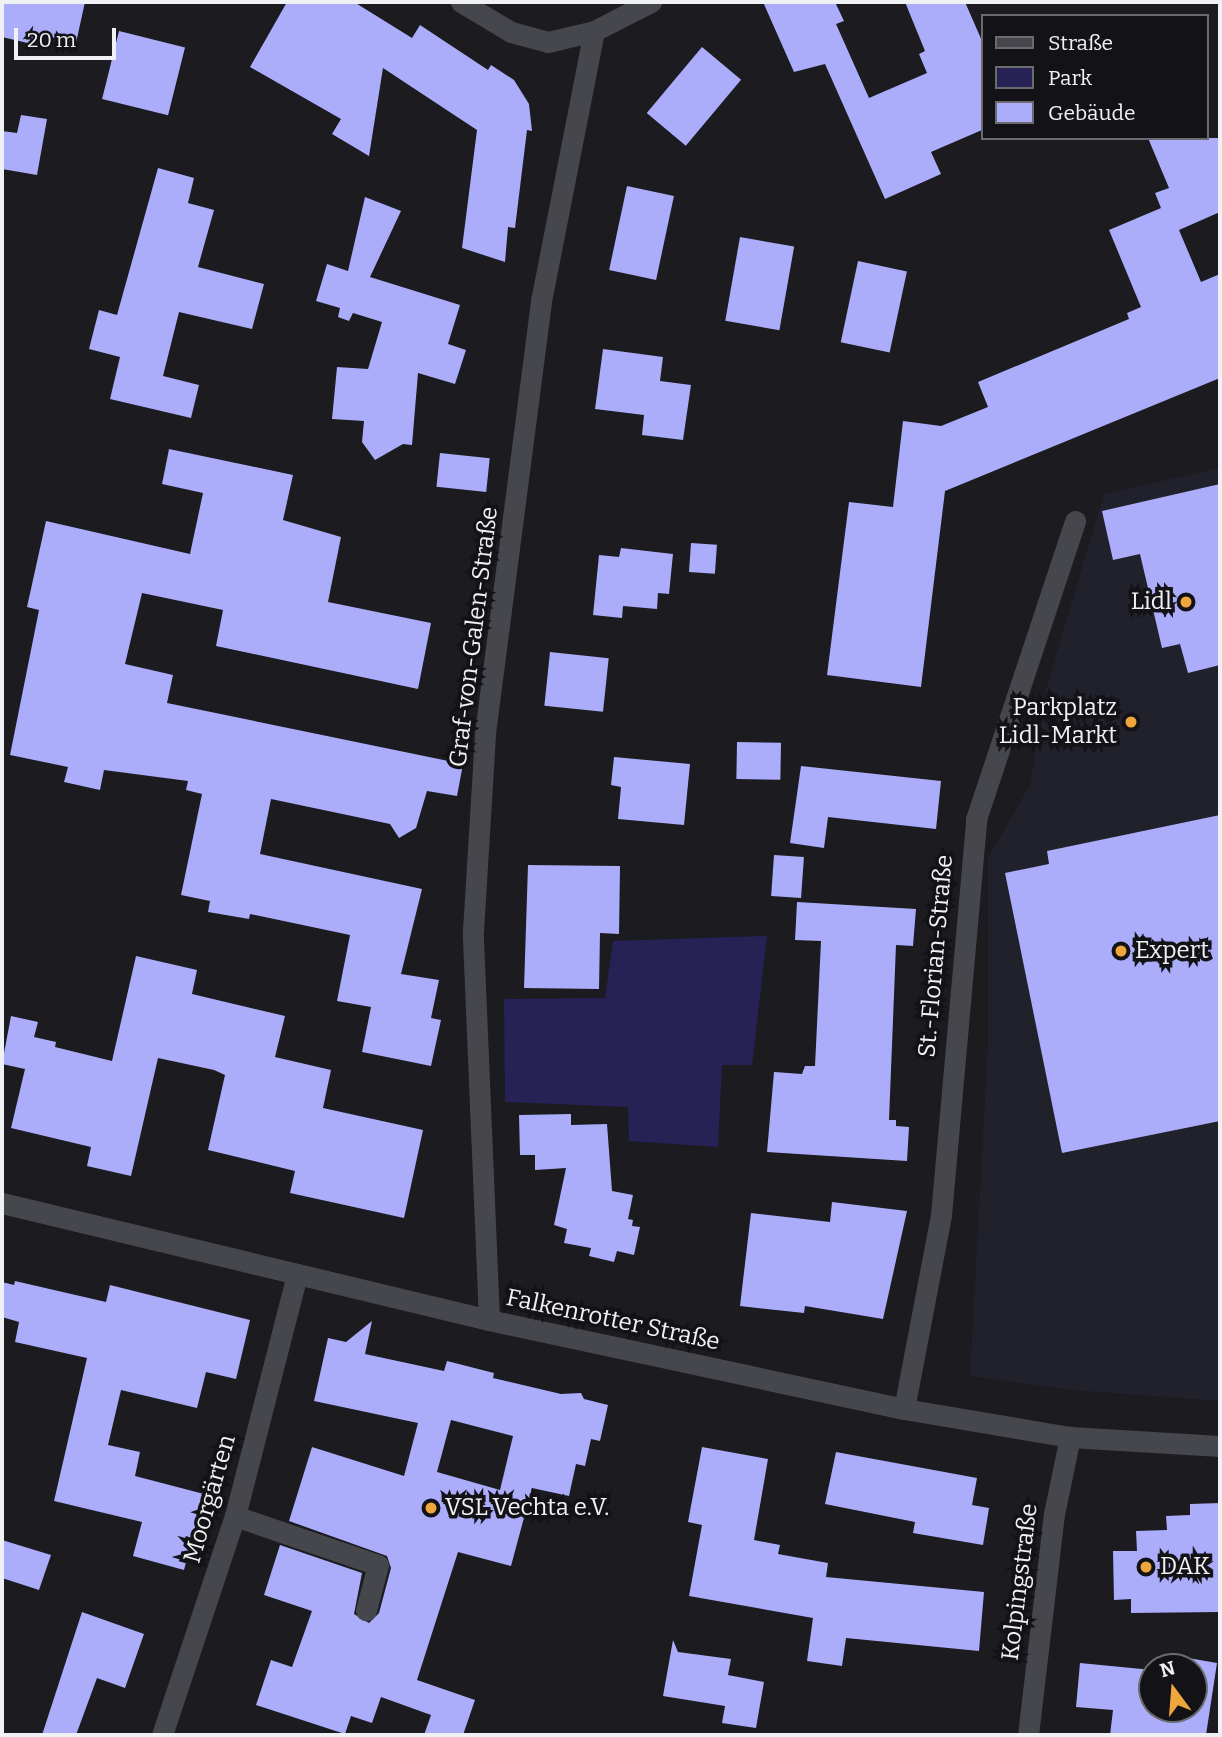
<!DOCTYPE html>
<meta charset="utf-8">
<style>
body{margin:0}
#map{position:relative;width:1222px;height:1737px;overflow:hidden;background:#1b1b20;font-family:Bitter,serif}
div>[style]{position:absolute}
.built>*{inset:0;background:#21212c}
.green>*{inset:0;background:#262255}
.building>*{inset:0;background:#abadfa;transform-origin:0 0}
.minor>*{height:21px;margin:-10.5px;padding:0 10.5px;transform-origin:10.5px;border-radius:10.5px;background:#46474c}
.dots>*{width:19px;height:19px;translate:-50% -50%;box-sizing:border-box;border:4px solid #121217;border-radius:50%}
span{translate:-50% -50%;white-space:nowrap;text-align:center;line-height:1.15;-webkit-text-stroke:7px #121217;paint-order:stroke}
.poi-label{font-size:24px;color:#f0f1f4}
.right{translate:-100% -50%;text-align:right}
.left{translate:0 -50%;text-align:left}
.street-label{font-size:24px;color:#f0f1f4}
.frame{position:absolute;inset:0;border:4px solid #f0f1f4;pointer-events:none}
.legend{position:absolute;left:981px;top:14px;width:228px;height:126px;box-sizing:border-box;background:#121217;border:2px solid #6b6b6f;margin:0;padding:9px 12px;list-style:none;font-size:21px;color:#f0f1f4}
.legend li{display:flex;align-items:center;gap:14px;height:35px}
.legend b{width:35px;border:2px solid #6b6b6f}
.north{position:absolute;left:1138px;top:1653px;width:70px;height:70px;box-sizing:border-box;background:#121217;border:2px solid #6b6b6f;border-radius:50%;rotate:344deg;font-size:19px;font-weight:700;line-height:28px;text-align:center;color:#f0f1f4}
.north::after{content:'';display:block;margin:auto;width:24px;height:32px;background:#efa73d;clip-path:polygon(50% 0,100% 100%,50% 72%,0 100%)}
.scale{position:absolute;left:14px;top:28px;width:102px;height:32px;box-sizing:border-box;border:4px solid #f0f1f4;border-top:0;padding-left:9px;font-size:21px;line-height:24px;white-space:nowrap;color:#f0f1f4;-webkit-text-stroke:5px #121217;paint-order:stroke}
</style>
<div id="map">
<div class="built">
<i style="clip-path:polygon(1220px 468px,1220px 1401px,1073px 1390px,970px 1376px,988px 1044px,988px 858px,1030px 785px,1048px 682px,1104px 494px)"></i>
</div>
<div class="green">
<i style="clip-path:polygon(767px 936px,752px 1065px,722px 1065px,718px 1147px,629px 1141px,628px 1107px,505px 1102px,504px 999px,605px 998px,613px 941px)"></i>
</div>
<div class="building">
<i style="clip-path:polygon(2px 2px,85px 2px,76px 43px,38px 34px,36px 45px,2px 37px)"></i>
<i style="clip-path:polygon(287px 2px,354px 2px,412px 38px,420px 25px,488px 70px,491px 65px,514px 80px,529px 104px,532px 131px,527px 130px,515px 228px,508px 227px,505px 262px,462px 248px,477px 130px,383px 68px,369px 156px,332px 134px,341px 119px,250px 67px)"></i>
<i style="clip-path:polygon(763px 2px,835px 2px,844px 21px,836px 24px,869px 98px,927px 73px,919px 54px,925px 51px,905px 2px,965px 2px,982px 41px,982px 130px,931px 152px,941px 174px,885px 199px,825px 64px,794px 72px)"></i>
<i style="left:119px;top:31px;width:68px;height:70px;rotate:14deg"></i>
<i style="left:702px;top:47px;width:51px;height:86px;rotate:40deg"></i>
<i style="clip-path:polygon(21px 115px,47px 119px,37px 175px,2px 169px,2px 131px,17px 133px)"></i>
<i style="clip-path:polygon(1148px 138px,1220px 138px,1220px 212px,1179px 230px,1201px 282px,1220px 274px,1220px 378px,945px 491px,921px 687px,827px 675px,849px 502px,893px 507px,903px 421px,941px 426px,988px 407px,978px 382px,1129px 319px,1127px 313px,1141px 307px,1109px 230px,1161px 208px,1155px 193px,1169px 188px)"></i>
<i style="clip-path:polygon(158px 168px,194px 178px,188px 203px,214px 210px,198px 267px,264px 284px,252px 329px,179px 312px,163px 376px,199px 385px,191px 418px,110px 399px,120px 357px,89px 349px,99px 310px,117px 315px)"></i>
<i style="left:627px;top:186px;width:48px;height:86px;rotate:12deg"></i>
<i style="clip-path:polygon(365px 197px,401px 211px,370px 277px,460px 305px,448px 344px,466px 350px,455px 384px,418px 373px,412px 445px,403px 444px,375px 460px,362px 442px,364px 421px,332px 419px,337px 367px,368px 369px,382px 322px,353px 313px,349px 321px,338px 317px,340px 308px,316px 301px,327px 264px,348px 271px)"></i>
<i style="left:740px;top:237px;width:55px;height:85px;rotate:10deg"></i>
<i style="left:858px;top:261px;width:50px;height:83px;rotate:12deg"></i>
<i style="clip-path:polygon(603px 349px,663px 357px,660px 381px,691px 385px,683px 440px,642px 435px,644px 415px,595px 409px)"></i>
<i style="clip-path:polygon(169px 449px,293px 475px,283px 520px,341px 537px,328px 602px,431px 623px,418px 689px,216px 646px,223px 610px,142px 593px,125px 664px,173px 675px,167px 703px,463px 764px,457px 796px,427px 791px,416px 828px,399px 838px,390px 824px,271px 799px,260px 854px,422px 889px,401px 974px,439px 980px,431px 1018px,441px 1020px,431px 1066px,362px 1052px,371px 1007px,337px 1001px,350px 935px,250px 914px,249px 919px,208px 912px,210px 901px,181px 895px,202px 794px,186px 790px,188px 781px,104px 770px,100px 790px,64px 782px,68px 767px,10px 755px,39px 610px,27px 607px,46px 521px,190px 554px,203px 493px,162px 484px)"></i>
<i style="left:440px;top:453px;width:50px;height:34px;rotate:6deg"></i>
<i style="clip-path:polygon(1220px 484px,1220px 665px,1188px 673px,1180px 644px,1162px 648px,1140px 554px,1113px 560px,1102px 511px)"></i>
<i style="left:691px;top:543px;width:26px;height:29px;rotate:4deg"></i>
<i style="clip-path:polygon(621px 548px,673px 554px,669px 594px,658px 593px,657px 609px,623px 606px,622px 618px,593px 615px,599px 555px,619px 557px)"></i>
<i style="left:550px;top:652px;width:59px;height:54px;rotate:6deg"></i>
<i style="left:737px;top:742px;width:44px;height:37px;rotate:1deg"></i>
<i style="clip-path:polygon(614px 757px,690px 764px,684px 825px,618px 819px,621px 787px,611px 785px)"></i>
<i style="clip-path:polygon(801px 766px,941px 781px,936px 829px,828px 817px,824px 848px,790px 843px)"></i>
<i style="clip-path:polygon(1220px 815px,1220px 1121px,1062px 1153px,1005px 873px,1049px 864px,1047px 851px)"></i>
<i style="left:774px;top:855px;width:30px;height:41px;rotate:4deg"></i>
<i style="clip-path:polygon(528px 865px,620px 866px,619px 934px,600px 933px,599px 989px,524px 988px)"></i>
<i style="clip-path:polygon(797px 902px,916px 909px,913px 946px,896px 945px,889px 1120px,896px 1120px,896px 1126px,909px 1127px,907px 1161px,767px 1152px,774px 1072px,802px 1074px,805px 1066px,815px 1066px,821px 941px,795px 940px)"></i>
<i style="clip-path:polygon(136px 956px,197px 970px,192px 994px,285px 1016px,275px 1057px,331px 1070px,323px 1108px,423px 1130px,404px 1218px,290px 1193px,295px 1171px,208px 1150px,225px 1075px,214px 1070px,158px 1058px,131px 1176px,87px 1166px,91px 1147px,11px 1128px,25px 1069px,2px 1064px,11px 1016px,38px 1022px,34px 1037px,56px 1042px,55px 1047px,112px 1061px)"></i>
<i style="clip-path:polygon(571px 1114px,571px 1125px,607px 1124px,612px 1191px,633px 1195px,628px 1219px,633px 1220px,632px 1226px,640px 1227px,634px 1255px,617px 1251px,614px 1262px,589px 1256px,591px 1248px,564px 1243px,567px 1229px,554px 1225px,566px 1168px,535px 1170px,535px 1155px,520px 1155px,519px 1115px)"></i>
<i style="clip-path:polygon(832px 1202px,907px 1211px,883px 1319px,805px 1306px,804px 1313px,740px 1306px,751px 1213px,830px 1222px)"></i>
<i style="clip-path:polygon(15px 1281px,106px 1302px,110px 1285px,250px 1320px,236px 1379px,206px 1372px,197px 1408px,121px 1390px,108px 1445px,140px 1452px,135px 1476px,204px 1494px,184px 1570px,133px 1556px,142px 1522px,54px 1501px,87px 1358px,15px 1342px,19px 1322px,2px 1317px,2px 1282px,14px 1285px)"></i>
<i style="clip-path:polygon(evenodd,372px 1321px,365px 1354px,444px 1371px,447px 1361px,494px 1373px,493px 1378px,561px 1394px,581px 1393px,584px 1399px,608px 1405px,600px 1441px,591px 1439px,585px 1466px,576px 1464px,569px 1496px,532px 1488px,511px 1566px,458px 1552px,417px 1680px,475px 1700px,463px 1735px,424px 1735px,431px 1715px,381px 1697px,372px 1723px,351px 1716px,345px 1734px,256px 1705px,271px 1660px,292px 1667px,312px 1611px,264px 1595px,280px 1545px,362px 1573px,354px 1614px,369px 1623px,379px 1613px,391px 1568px,387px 1556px,289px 1521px,312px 1447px,404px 1476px,418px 1423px,314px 1401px,328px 1338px,346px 1342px,372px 1321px,451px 1420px,513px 1436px,500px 1490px,437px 1472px,451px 1420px)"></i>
<i style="clip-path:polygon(702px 1447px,768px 1459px,754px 1540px,780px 1545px,778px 1554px,828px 1563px,826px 1577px,984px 1592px,979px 1651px,846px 1638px,842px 1666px,807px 1661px,813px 1618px,689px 1596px,702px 1525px,688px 1522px)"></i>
<i style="clip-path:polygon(836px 1452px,977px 1478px,972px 1505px,989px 1508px,983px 1545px,913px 1533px,915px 1522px,825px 1504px)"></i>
<i style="clip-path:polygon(1220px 1503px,1220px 1612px,1131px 1613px,1131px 1599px,1114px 1600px,1113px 1551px,1137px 1551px,1136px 1531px,1167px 1530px,1166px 1516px,1190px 1515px,1190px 1504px)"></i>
<i style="clip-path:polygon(2px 1540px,51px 1555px,39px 1590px,2px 1578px)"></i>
<i style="clip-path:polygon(82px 1612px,144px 1634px,125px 1688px,97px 1678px,76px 1735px,42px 1735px)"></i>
<i style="clip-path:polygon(673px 1640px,678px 1652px,731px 1659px,728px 1675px,764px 1682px,756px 1728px,722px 1723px,725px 1706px,663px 1696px)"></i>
<i style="clip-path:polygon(1171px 1655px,1217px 1663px,1206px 1735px,1110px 1735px,1113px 1710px,1076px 1707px,1080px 1663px,1152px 1670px,1152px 1709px,1194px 1709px,1194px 1667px,1169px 1667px)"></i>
</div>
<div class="minor">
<i style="left:461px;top:2px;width:58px;rotate:31deg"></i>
<i style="left:511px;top:32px;width:38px;rotate:15deg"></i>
<i style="left:548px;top:42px;width:47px;rotate:-13.4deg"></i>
<i style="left:594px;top:31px;width:64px;rotate:-27deg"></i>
<i style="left:2px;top:1203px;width:501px;rotate:13.51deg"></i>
<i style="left:489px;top:1320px;width:424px;rotate:12.1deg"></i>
<i style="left:904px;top:1409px;width:168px;rotate:9.6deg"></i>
<i style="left:1070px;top:1437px;width:150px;rotate:3.4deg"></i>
<i style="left:489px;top:1320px;width:389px;rotate:-92.4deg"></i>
<i style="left:473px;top:931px;width:198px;rotate:-86.5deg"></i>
<i style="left:485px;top:733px;width:436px;rotate:-82.6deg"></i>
<i style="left:541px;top:301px;width:275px;rotate:-78.9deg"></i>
<i style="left:904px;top:1409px;width:197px;rotate:-79.2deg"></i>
<i style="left:941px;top:1215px;width:398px;rotate:-84.9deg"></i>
<i style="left:976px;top:819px;width:314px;rotate:-71.6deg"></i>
<i style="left:235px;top:1516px;width:151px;rotate:18.9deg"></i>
<i style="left:378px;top:1565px;width:47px;rotate:104.9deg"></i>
<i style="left:162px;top:1735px;width:231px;rotate:-71.6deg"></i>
<i style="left:235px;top:1516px;width:250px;rotate:-75.6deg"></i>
<i style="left:1028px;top:1735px;width:223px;rotate:-83.3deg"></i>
<i style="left:1054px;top:1514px;width:79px;rotate:-78.3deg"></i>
</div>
<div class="dots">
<i style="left:1186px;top:602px;background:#efa73d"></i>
<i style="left:1131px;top:722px;background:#efa73d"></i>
<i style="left:1121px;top:951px;background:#efa73d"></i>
<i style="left:431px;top:1508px;background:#efa73d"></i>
<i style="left:1146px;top:1567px;background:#efa73d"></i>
</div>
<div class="poi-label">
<span class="right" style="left:1172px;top:602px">Lidl</span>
<span class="right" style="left:1117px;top:722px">Parkplatz<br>Lidl-Markt</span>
<span class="left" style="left:1135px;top:951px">Expert</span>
<span class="left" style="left:445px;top:1508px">VSL Vechta e.V.</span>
<span class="left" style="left:1160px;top:1567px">DAK</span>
</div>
<div class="street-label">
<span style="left:474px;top:637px;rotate:-83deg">Graf-von-Galen-Straße</span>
<span style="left:936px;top:956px;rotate:-85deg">St.-Florian-Straße</span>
<span style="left:613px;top:1320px;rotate:12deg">Falkenrotter Straße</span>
<span style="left:210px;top:1499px;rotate:-74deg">Moorgärten</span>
<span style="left:1020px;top:1582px;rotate:-83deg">Kolpingstraße</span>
</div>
<div class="frame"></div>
<ul class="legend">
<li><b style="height:9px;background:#46474c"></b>Straße</li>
<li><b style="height:19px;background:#262255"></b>Park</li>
<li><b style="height:19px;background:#abadfa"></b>Gebäude</li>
</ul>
<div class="north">N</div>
<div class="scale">20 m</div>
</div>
